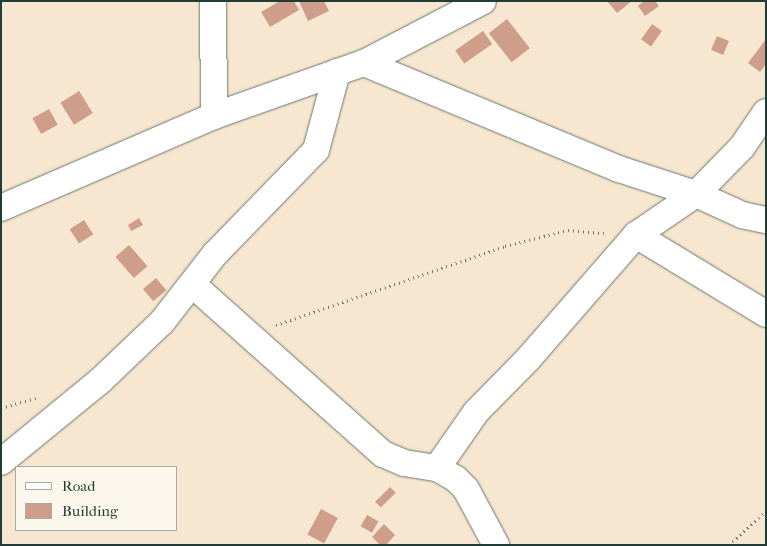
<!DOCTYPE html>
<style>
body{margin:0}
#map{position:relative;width:767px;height:546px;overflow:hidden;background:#f7e7d1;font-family:"IM FELL French Canon",serif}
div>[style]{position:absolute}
.building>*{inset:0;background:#ce9e8a;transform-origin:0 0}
.path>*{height:3px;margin-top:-1.5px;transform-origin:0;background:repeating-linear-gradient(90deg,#6b786b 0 1px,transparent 0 5px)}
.roads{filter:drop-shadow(0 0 1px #6b786b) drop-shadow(0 0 1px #6b786b)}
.minor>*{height:26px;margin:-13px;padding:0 13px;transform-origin:13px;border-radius:13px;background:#fff}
span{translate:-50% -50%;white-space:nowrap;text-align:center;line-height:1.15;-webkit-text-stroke:4px #fbf7ec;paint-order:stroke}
.frame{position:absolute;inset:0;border:2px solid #1f3d34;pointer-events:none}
.legend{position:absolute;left:15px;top:466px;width:162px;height:65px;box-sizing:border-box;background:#fbf7ec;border:1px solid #a3ada2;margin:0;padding:6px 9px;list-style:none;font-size:15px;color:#1f3d34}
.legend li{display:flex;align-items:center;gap:10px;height:25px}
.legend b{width:25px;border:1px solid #a3ada2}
</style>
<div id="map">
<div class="building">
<i style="clip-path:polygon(280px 1px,294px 1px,299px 10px,270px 27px,261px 12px)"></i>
<i style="clip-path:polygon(299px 1px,324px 1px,329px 11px,308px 21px)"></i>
<i style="clip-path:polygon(607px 1px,632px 1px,617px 13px)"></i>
<i style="clip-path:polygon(644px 1px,655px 1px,659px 6px,645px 16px,638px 6px)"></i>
<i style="left:507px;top:19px;width:37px;height:23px;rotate:52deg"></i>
<i style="left:652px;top:24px;width:12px;height:19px;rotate:35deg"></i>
<i style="left:483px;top:31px;width:16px;height:34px;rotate:55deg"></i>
<i style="left:717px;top:36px;width:13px;height:15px;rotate:23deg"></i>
<i style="clip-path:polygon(766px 39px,766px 64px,760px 72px,748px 63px)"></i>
<i style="left:79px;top:91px;width:26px;height:22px;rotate:58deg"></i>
<i style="left:49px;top:109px;width:18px;height:19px;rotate:61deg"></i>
<i style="clip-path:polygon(139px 218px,143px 225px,131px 231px,128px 225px)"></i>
<i style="left:84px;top:220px;width:17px;height:17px;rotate:57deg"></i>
<i style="left:129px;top:245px;width:28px;height:18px;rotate:49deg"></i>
<i style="left:156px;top:278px;width:16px;height:17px;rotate:50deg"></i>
<i style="left:390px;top:487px;width:8px;height:21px;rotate:45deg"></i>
<i style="left:321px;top:509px;width:19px;height:29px;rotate:28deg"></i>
<i style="left:367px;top:515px;width:13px;height:13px;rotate:29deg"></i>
<i style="clip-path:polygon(384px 524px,395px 535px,386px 545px,380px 545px,372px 537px)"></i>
</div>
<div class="path">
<i style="left:276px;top:325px;width:242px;rotate:-19deg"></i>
<i style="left:505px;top:246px;width:65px;rotate:-14.3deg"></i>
<i style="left:568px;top:230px;width:36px;rotate:5deg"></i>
<i style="left:1px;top:408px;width:37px;rotate:-16deg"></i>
<i style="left:729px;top:545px;width:50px;rotate:-42.6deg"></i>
</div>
<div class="roads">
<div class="minor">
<i style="left:213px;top:1px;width:115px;rotate:89.5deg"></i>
<i style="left:364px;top:63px;width:276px;rotate:22.6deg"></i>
<i style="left:619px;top:169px;width:81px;rotate:18deg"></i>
<i style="left:696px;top:194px;width:51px;rotate:24.5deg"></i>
<i style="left:742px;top:215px;width:25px;rotate:12deg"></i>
<i style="left:1px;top:208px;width:232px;rotate:-23.4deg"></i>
<i style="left:214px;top:116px;width:159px;rotate:-19.5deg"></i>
<i style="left:364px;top:63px;width:134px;rotate:-27.5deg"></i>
<i style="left:636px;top:235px;width:152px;rotate:31.3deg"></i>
<i style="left:192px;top:284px;width:256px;rotate:41.7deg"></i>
<i style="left:383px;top:454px;width:23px;rotate:23deg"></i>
<i style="left:404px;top:463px;width:33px;rotate:9deg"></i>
<i style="left:437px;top:468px;width:22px;rotate:30deg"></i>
<i style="left:456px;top:479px;width:14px;rotate:45deg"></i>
<i style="left:466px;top:489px;width:64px;rotate:61.8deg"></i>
<i style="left:1px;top:462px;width:128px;rotate:-39.3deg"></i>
<i style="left:100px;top:381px;width:86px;rotate:-43.6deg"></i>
<i style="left:162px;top:322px;width:86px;rotate:-52.1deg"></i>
<i style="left:215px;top:254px;width:145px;rotate:-45.8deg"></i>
<i style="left:316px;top:150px;width:81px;rotate:-74.9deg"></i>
<i style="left:437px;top:468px;width:68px;rotate:-55.1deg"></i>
<i style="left:476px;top:412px;width:76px;rotate:-45.5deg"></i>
<i style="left:529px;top:358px;width:163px;rotate:-49deg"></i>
<i style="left:636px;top:235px;width:73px;rotate:-34.3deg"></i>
<i style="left:696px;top:194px;width:66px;rotate:-45.6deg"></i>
<i style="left:742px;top:147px;width:42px;rotate:-55.6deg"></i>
</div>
</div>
<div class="frame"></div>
<ul class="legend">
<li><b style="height:6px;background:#fff"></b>Road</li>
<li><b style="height:14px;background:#ce9e8a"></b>Building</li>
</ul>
</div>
